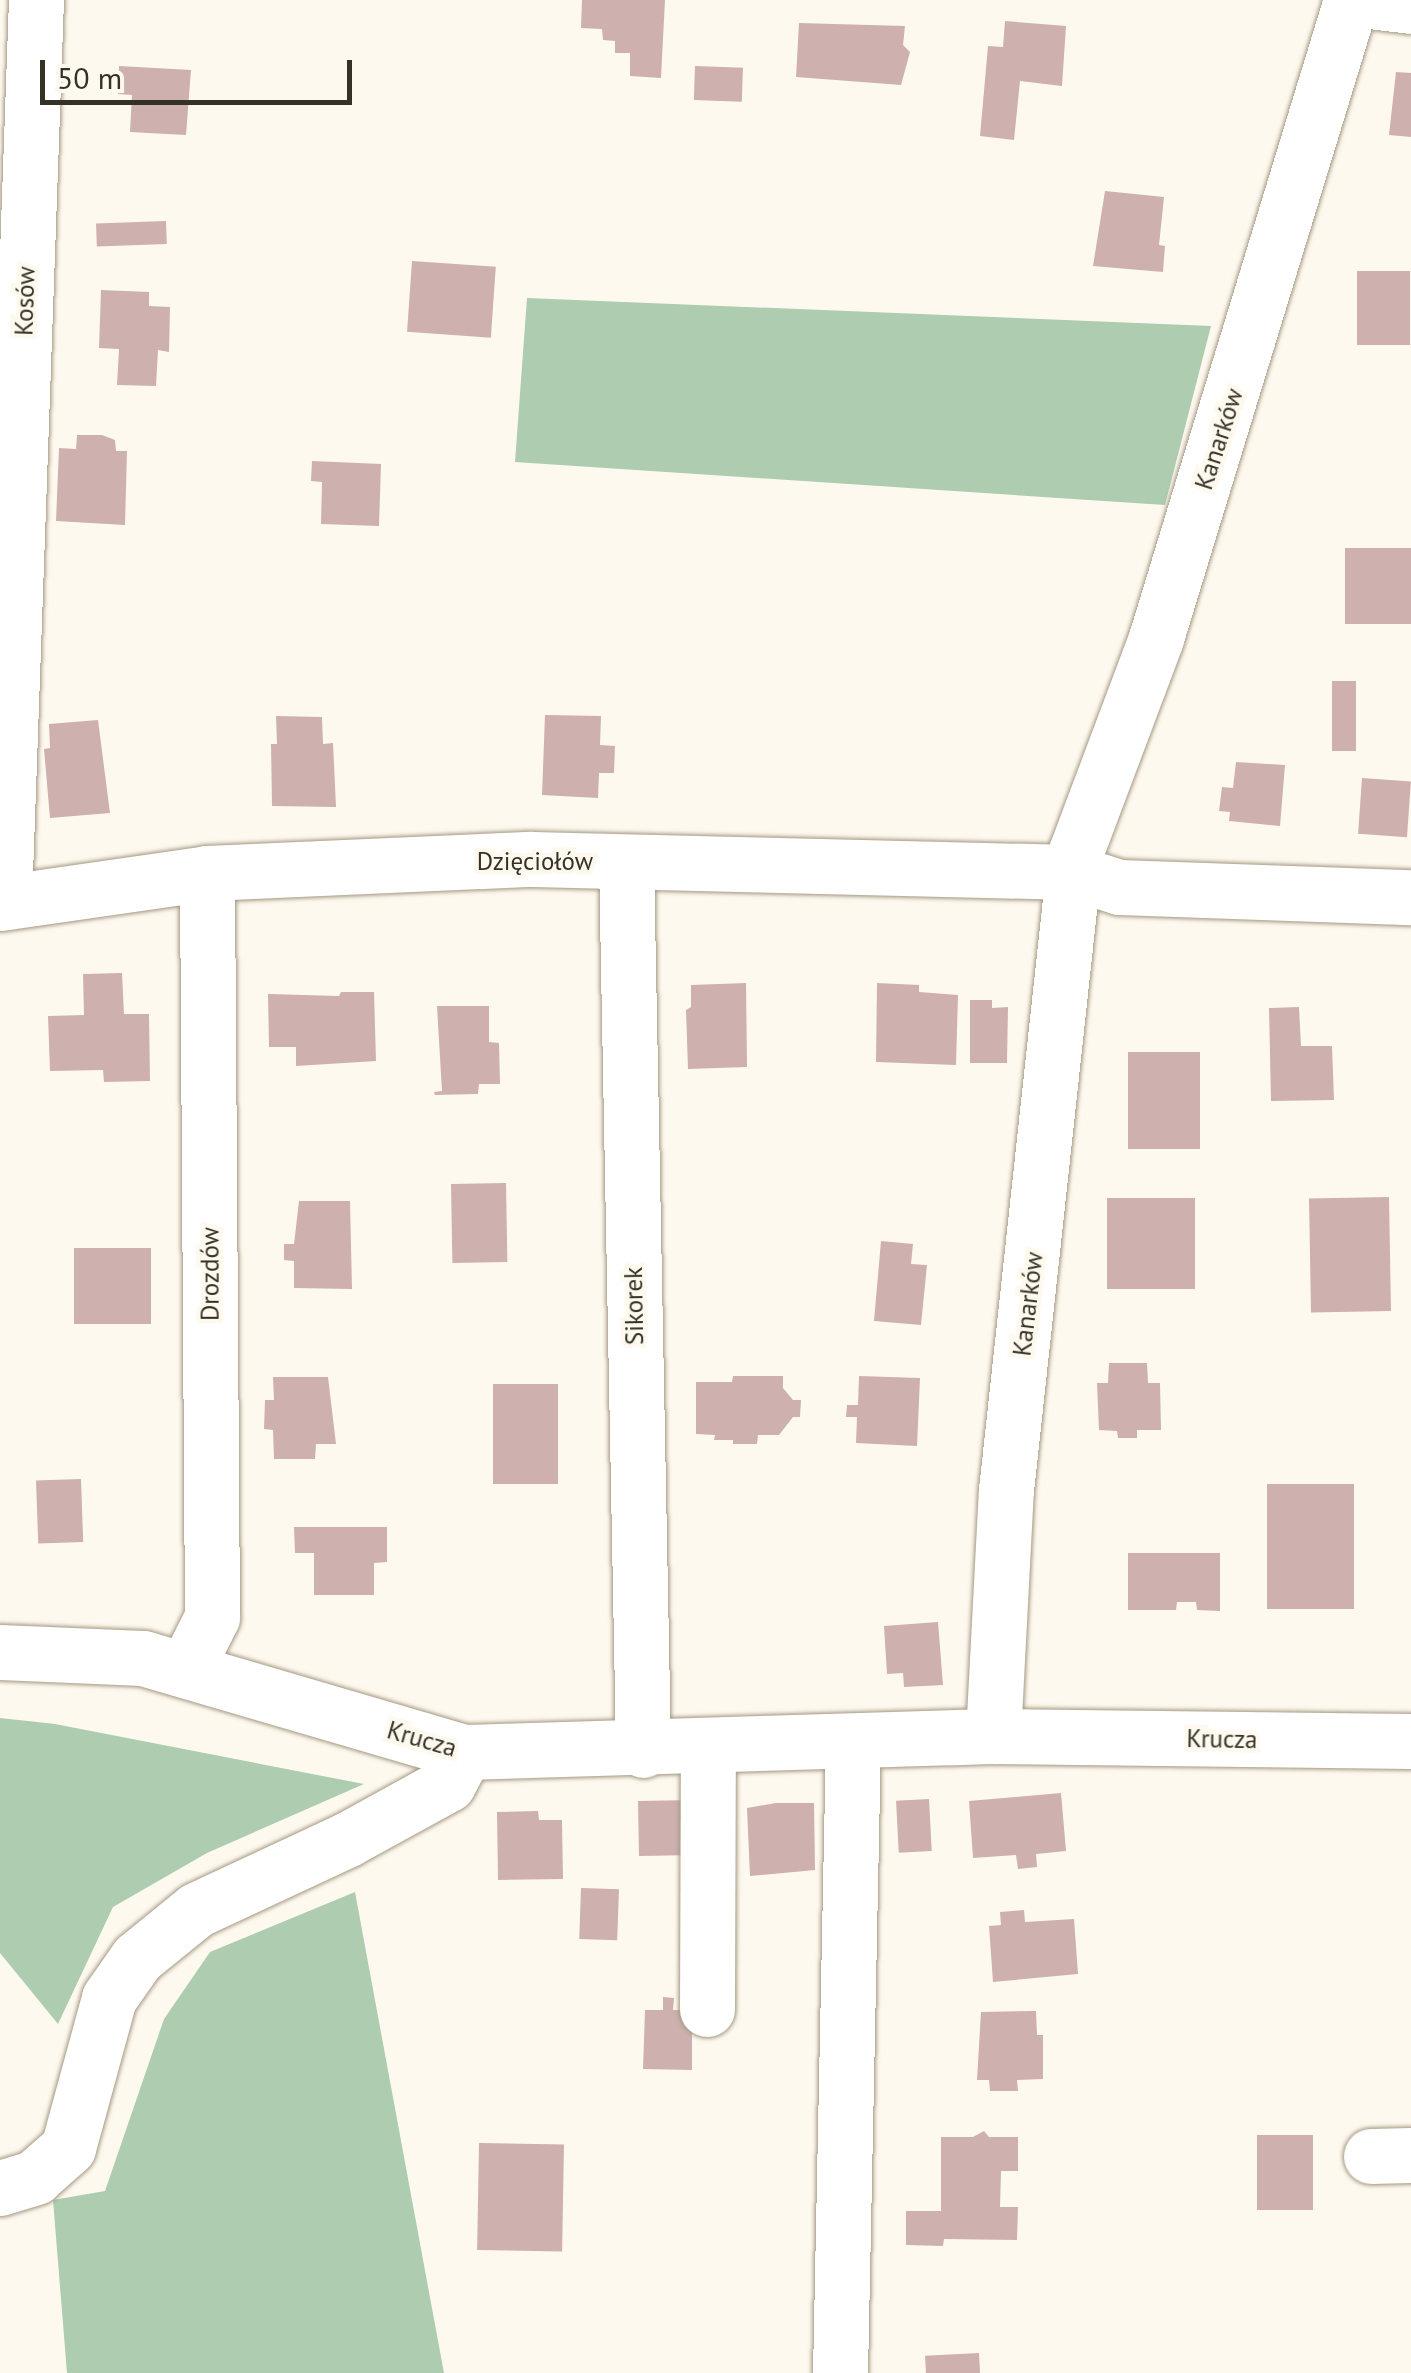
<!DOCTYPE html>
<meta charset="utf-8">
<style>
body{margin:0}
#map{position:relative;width:1411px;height:2373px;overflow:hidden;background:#fef9ef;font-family:"PT Sans",sans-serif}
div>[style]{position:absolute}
.forest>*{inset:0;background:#adccb0}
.building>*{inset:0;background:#ceb0af;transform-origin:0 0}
.roads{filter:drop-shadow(0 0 2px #a49882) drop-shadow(0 0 2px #a49882)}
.minor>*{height:55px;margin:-27.5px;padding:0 27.5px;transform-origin:27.5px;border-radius:27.5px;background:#fff}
span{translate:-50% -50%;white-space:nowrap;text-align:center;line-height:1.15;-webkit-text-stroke:9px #fef9ef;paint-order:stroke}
.street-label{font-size:25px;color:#363127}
.scale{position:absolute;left:40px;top:60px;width:312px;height:45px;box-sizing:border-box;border:5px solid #363127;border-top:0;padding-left:12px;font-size:30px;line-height:35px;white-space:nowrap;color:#363127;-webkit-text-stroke:8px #fef9ef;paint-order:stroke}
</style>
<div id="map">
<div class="forest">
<i style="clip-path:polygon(527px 298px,1211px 326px,1165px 505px,515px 462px)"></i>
<i style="clip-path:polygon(0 1718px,55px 1724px,364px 1784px,207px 1853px,113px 1907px,58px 2024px,0 1953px)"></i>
<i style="clip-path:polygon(355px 1892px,444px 2373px,67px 2373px,53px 2200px,105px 2191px,164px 2019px,210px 1952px)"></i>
</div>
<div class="building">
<i style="clip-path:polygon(582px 0,665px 0,661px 78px,630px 76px,630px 53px,615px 53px,615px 41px,603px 40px,602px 29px,581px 28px)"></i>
<i style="clip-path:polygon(1005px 21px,1066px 26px,1062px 86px,1020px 81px,1014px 140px,980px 136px,988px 46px,1003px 47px)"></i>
<i style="clip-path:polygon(799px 23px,905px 26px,903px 45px,910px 52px,901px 85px,796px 77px)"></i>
<i style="clip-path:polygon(119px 66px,191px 70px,186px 135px,130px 132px,132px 95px,118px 94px)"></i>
<i style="left:695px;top:66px;width:48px;height:34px;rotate:2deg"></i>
<i style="clip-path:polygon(1396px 72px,1411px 73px,1411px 137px,1389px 135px)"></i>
<i style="clip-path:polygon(1105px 191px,1164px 197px,1159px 245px,1165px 246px,1163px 272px,1093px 266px)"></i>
<i style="left:166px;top:221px;width:23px;height:70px;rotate:88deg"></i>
<i style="left:412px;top:261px;width:84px;height:71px;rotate:4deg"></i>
<i style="left:1410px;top:271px;width:74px;height:53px;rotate:90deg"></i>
<i style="clip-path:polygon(101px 290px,149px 292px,149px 306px,170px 307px,169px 352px,158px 350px,156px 386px,117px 385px,119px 349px,99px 348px)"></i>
<i style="clip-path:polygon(77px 435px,102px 435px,115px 440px,116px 451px,127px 451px,125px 525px,56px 521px,59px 448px,76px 449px)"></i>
<i style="clip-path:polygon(312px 461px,381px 464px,379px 526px,321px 524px,322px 482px,311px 481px)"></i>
<i style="left:1411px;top:548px;width:76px;height:66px;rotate:90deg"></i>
<i style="left:1332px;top:681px;width:24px;height:70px"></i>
<i style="clip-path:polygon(545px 715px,601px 716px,600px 745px,615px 746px,614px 773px,599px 773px,598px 798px,542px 795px)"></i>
<i style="clip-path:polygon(276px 716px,322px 717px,323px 744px,333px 743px,336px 807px,272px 806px,271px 744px,277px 744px)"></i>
<i style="clip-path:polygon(98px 720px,110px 813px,50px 818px,44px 749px,50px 748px,49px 724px)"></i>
<i style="clip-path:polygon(1236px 762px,1285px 765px,1280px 826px,1229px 821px,1230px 812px,1219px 811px,1222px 787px,1233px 788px)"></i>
<i style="left:1362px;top:778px;width:49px;height:56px;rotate:4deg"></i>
<i style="clip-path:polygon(122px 973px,124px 1014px,149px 1014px,150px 1081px,104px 1082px,103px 1070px,50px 1071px,48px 1016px,84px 1015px,83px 974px)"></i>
<i style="clip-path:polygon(746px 983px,747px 1067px,688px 1069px,686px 1010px,691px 1007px,691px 985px)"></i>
<i style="clip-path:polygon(877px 983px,919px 985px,919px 992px,958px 995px,956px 1065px,876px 1062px)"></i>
<i style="clip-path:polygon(341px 992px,374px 992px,376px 1061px,296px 1066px,296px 1047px,269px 1047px,268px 994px,339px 996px)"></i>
<i style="clip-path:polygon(970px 1000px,992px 1000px,992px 1008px,1008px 1007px,1007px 1063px,970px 1063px)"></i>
<i style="clip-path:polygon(437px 1006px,489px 1006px,489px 1042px,499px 1043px,500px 1084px,479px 1084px,478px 1094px,435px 1095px,434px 1092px,442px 1091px)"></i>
<i style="clip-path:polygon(1299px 1007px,1301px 1046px,1332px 1046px,1334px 1100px,1271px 1101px,1269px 1008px)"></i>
<i style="left:1128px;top:1052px;width:72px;height:97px"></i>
<i style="left:506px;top:1183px;width:79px;height:55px;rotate:89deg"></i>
<i style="left:1389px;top:1197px;width:114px;height:80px;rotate:89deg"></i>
<i style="left:1107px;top:1198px;width:88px;height:91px"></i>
<i style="clip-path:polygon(299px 1201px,350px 1201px,352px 1289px,294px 1288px,294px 1261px,284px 1260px,284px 1244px,294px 1244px)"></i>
<i style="clip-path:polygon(881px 1241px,913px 1244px,911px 1264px,927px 1265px,921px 1325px,874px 1321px)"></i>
<i style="left:151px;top:1248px;width:76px;height:77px;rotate:90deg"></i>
<i style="clip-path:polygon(1109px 1363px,1147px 1363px,1148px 1383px,1160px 1383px,1161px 1430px,1137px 1430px,1137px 1438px,1118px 1438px,1117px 1431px,1099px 1430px,1097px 1383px,1108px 1383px)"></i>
<i style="clip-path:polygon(733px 1376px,783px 1376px,783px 1388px,793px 1400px,801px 1400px,800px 1417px,793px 1417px,779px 1435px,758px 1435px,757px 1444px,733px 1444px,733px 1440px,714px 1440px,715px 1435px,696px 1434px,696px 1382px,732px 1382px)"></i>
<i style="clip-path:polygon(859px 1376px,920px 1378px,917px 1446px,856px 1443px,857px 1417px,846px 1417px,847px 1405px,858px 1405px)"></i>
<i style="clip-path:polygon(273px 1377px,328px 1377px,336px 1444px,316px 1444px,315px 1459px,274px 1459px,273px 1430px,264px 1429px,265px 1400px,274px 1400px)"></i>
<i style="left:493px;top:1384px;width:65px;height:100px"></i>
<i style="left:81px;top:1479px;width:63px;height:45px;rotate:88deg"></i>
<i style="left:1354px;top:1484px;width:125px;height:87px;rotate:90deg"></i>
<i style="clip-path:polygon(294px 1527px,387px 1527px,387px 1562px,374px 1563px,374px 1595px,314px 1595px,314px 1553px,295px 1553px)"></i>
<i style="clip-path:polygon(1128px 1553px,1220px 1553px,1220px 1611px,1197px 1610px,1196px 1602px,1177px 1602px,1176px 1610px,1128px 1610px)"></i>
<i style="clip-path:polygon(938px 1622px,943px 1685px,904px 1687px,903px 1673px,887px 1674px,884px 1626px)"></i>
<i style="clip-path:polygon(1061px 1793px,1066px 1851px,1036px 1854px,1037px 1867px,1018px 1869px,1016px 1855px,973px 1858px,969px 1801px)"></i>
<i style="left:929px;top:1799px;width:52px;height:33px;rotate:87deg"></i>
<i style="left:694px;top:1800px;width:55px;height:56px;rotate:89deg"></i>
<i style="clip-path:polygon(776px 1803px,814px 1803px,815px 1870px,750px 1876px,747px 1808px)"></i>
<i style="clip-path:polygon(538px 1811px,539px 1820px,562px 1820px,563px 1879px,498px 1880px,497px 1812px)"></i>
<i style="left:581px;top:1888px;width:38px;height:51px;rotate:2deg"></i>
<i style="clip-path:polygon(1024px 1910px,1025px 1922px,1074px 1919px,1078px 1974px,993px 1982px,989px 1926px,1001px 1925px,1000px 1912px)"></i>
<i style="clip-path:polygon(663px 1997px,674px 1998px,673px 2010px,692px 2010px,692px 2070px,643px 2069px,645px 2010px,663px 2010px)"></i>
<i style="clip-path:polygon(1036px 2011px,1037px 2035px,1043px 2035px,1043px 2079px,1017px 2080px,1018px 2091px,990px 2091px,989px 2080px,977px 2080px,981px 2012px)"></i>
<i style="clip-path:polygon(984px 2131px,989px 2137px,1018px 2137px,1018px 2171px,1001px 2171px,1000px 2207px,1018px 2207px,1017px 2240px,944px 2239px,943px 2246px,906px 2245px,906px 2211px,941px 2211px,941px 2137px,973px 2137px)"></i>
<i style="left:1257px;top:2135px;width:56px;height:75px"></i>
<i style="left:479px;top:2143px;width:85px;height:107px;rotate:1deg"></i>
<i style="left:979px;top:2353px;width:20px;height:54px;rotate:87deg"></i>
</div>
<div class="roads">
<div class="minor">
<i style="left:1362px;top:0;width:49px;rotate:7deg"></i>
<i style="left:626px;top:862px;width:888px;rotate:88.9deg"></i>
<i style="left:4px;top:902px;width:903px;rotate:-87.97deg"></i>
<i style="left:0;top:903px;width:209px;rotate:-8.2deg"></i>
<i style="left:207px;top:873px;width:325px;rotate:-2.5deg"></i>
<i style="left:532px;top:859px;width:540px;rotate:1.38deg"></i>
<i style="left:1072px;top:872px;width:49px;rotate:17.7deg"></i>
<i style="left:1119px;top:887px;width:292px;rotate:2deg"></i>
<i style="left:0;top:1652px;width:143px;rotate:2.4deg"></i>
<i style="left:143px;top:1658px;width:335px;rotate:16.3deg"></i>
<i style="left:465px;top:1752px;width:528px;rotate:-1.74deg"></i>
<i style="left:993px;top:1736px;width:418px;rotate:0.7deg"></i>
<i style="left:186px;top:1669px;width:58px;rotate:-63.4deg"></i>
<i style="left:212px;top:1617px;width:744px;rotate:-90.39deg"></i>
<i style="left:993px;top:1736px;width:246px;rotate:-87deg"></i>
<i style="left:1006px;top:1490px;width:640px;rotate:-83.81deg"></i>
<i style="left:1075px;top:854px;width:231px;rotate:-69.4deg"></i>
<i style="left:1156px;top:638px;width:667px;rotate:-73deg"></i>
<i style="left:707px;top:2009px;width:262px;rotate:-89.8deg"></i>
<i style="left:1371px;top:2156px;width:40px;rotate:-1.4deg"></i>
<i style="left:0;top:2188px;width:37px;rotate:-17deg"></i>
<i style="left:35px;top:2177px;width:44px;rotate:-41.3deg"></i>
<i style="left:68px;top:2148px;width:156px;rotate:-74.7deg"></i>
<i style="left:109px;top:1998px;width:49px;rotate:-55deg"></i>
<i style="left:137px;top:1958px;width:76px;rotate:-39.1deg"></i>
<i style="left:196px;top:1910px;width:168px;rotate:-25deg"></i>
<i style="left:348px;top:1839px;width:114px;rotate:-28.8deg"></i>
<i style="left:448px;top:1784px;width:36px;rotate:-62deg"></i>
<i style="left:840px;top:2373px;width:632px;rotate:-88.82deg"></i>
</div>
</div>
<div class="street-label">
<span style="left:25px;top:301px;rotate:-88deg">Kosów</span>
<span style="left:1219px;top:439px;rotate:-72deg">Kanarków</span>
<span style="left:535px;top:861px">Dzięciołów</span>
<span style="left:210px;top:1274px;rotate:-90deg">Drozdów</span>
<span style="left:1028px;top:1304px;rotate:-83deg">Kanarków</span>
<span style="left:634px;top:1306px;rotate:-91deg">Sikorek</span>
<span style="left:422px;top:1739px;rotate:16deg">Krucza</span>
<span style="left:1222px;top:1739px;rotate:1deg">Krucza</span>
</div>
<div class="scale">50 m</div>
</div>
